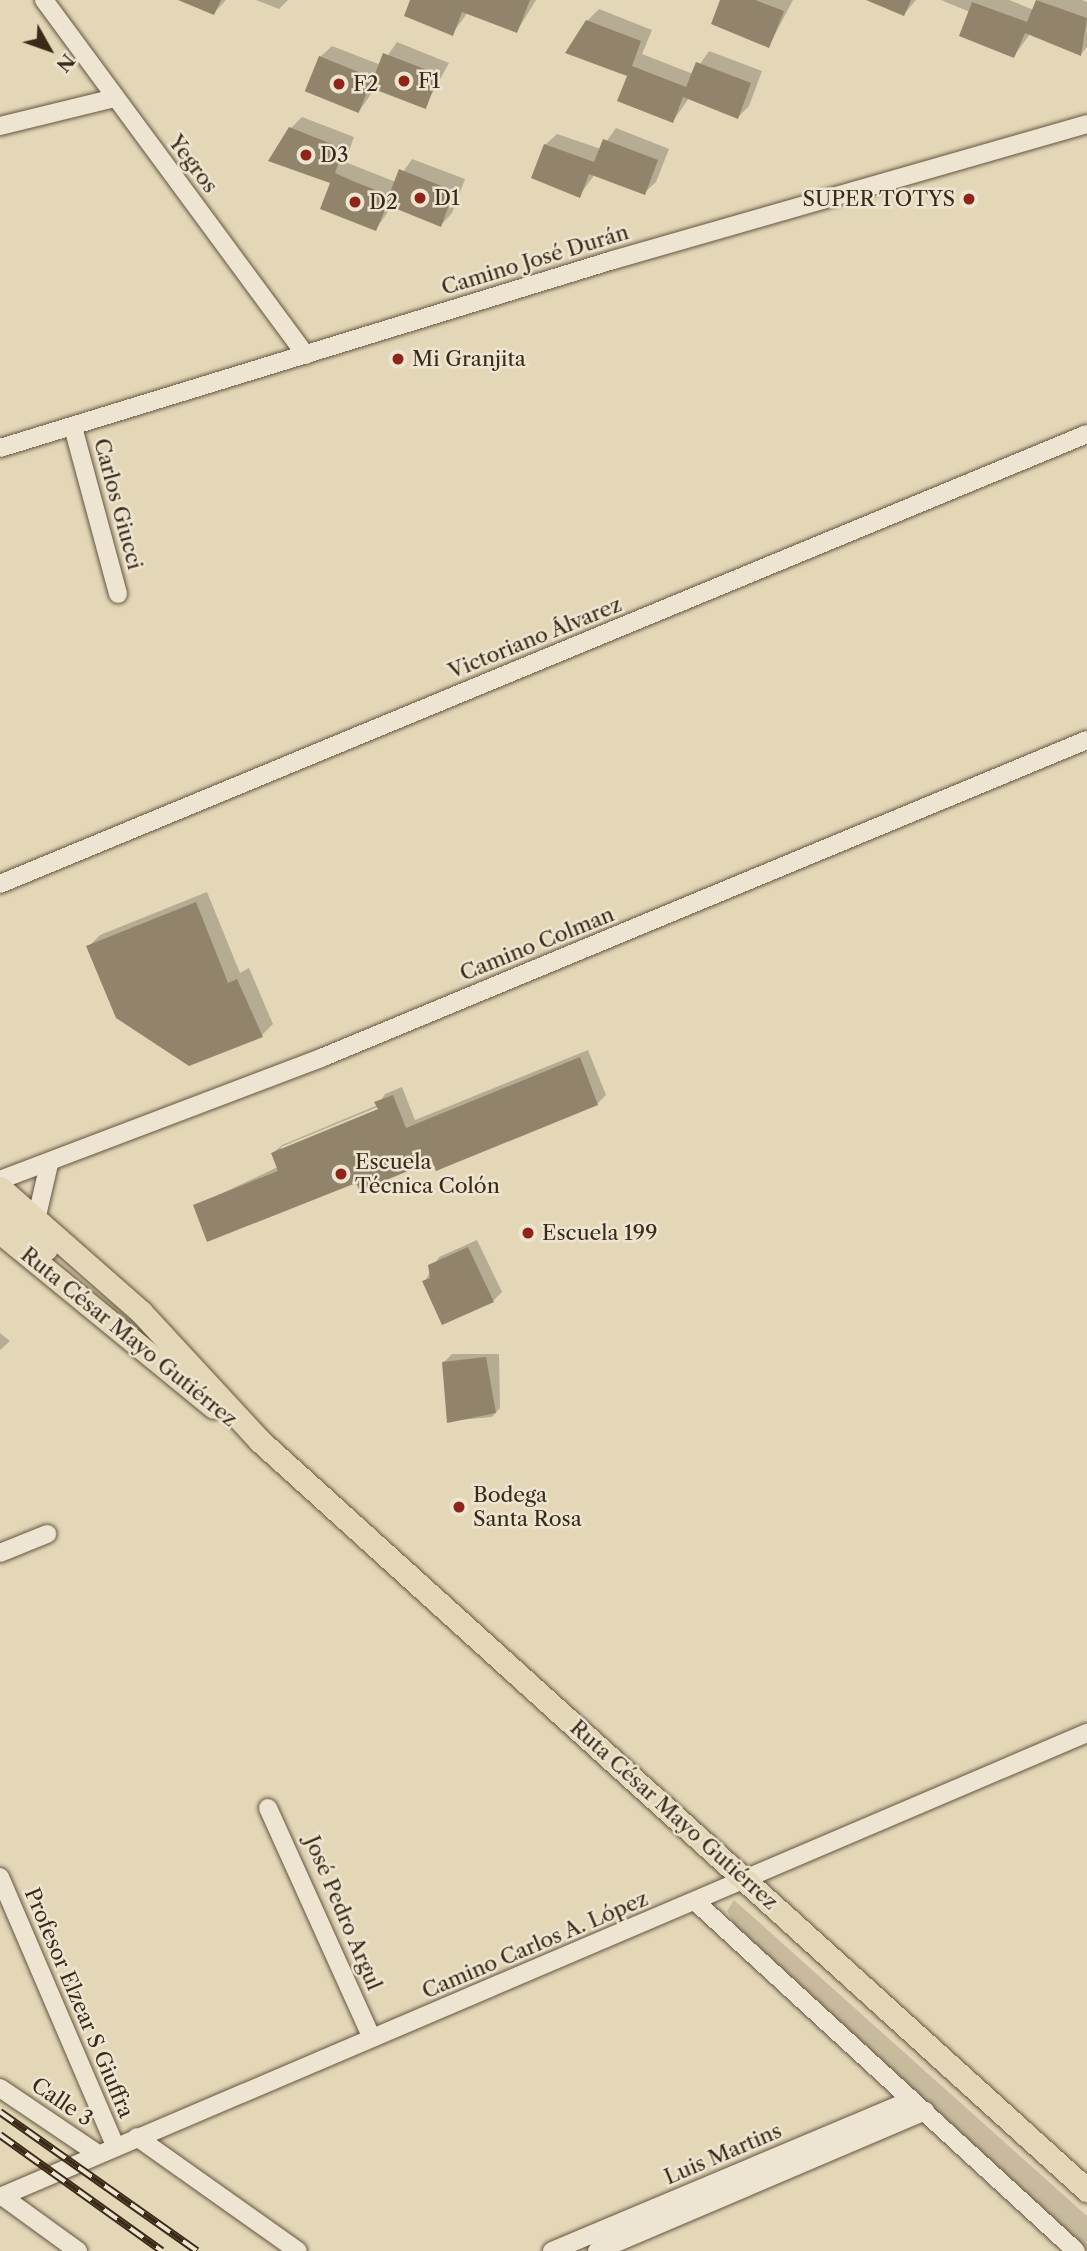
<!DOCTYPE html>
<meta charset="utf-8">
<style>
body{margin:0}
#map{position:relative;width:1087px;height:2251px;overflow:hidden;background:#e4d7b8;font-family:"Libre Caslon Text",serif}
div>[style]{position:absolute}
.green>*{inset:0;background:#c7ba9d}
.shadow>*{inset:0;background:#0003}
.building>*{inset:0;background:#92846b;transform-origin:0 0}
.roads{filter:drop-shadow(0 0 2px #64553f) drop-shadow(0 0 2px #64553f)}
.minor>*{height:18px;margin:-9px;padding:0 9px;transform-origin:9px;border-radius:9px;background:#ede5d1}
.major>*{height:23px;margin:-11.5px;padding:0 11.5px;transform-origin:11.5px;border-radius:11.5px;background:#e4d7b8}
.rail>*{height:8px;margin-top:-4px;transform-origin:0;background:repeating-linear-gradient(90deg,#ede5d1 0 16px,#3a2a17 0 32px);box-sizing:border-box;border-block:2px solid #3a2a17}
.dots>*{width:19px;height:19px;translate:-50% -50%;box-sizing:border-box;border:4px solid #ede5d1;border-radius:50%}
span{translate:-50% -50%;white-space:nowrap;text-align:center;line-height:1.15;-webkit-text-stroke:5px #ede5d1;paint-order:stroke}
.poi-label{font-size:21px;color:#3a2a17}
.left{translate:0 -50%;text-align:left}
.right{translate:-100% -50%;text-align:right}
.street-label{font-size:21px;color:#3a2a17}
.north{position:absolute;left:14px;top:14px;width:70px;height:70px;-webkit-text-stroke:5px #ede5d1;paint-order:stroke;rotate:130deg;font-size:19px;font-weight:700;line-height:28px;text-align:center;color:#3a2a17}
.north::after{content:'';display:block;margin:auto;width:24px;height:32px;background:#3a2a17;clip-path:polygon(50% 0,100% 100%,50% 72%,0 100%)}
</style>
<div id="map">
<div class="green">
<i style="clip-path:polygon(734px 1900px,1087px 2216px,1087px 2251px,735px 1925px,727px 1911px)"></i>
</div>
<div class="shadow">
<i style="clip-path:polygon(180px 0,226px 0,214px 13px)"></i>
<i style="clip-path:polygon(256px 0,288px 0,279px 9px)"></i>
<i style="clip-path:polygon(412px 0,536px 0,517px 31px,468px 12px,452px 34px)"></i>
<i style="clip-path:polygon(722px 0,793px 0,769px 46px)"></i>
<i style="clip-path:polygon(868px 0,916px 0,904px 14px)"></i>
<i style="clip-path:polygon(941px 0,1009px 0,1034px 10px,1038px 0,1082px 0,1087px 2px,1087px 47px,1081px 54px,1030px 34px,1014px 56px,970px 12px)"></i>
<i style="clip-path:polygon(599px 9px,652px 30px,642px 54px,693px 74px,709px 51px,762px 71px,749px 106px,738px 117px,689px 98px,673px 121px,587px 21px)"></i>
<i style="clip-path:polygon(397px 42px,449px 63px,424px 108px,375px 88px,360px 110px,320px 57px,332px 46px,381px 65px)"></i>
<i style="clip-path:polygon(302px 117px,354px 137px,345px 162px,396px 182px,412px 159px,465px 179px,452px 213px,441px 225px,392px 206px,376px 229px,290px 129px)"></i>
<i style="clip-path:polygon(616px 128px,669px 149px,656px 182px,644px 193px,595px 174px,579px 196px,545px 145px,557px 134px,601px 149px)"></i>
<i style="clip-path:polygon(207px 892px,240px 973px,249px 968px,273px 1024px,262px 1035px,88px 947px,100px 935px)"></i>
<i style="clip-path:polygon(evenodd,588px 1050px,606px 1095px,597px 1104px,357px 1181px,195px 1206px,278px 1167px,273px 1153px,282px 1145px,378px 1105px,385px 1094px,402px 1087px,415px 1120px,588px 1050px,385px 1104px,387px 1107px,281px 1151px,281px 1147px,385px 1104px)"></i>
<i style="clip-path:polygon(477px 1240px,502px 1292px,493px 1301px,425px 1281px,439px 1257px)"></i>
<i style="clip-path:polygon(0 1333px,10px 1341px,0 1350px)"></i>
<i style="clip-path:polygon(452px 1354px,499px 1354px,500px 1408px,492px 1417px,449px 1421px,443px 1363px)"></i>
</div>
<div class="building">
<i style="clip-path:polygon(178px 0,221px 0,214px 15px)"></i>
<i style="clip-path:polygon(410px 0,530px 0,517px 33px,462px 12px,453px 36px,404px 16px)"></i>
<i style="clip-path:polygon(720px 0,755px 0,784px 11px,769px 48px,711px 24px)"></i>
<i style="clip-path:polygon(866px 0,911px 0,904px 16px)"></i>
<i style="clip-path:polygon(1036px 0,1087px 18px,1081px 56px,1025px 33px,1014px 58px,959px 36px,972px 2px,1027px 22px)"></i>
<i style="clip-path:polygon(586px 20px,641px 41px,632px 66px,686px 87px,696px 62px,751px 83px,738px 119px,683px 97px,673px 123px,617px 101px,627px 76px,565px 53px)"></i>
<i style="left:383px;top:53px;width:60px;height:37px;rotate:21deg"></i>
<i style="left:319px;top:56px;width:58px;height:38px;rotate:22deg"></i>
<i style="clip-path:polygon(289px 127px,344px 149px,335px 173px,355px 182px,389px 195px,399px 169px,454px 191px,441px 227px,387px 205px,376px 231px,320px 209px,330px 183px,268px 161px)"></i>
<i style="clip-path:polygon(603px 139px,658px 160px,645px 195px,589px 174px,580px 198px,531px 178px,544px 144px,594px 162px)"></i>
<i style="clip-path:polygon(196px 902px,228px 983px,237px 979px,263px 1037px,189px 1066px,116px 1018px,86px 946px)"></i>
<i style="clip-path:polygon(580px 1057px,598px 1105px,436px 1171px,432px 1161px,360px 1191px,356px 1183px,207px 1242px,193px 1205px,278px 1171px,271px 1153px,378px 1109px,374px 1102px,393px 1095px,406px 1128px)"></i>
<i style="clip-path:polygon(468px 1247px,494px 1302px,442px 1325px,422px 1281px,430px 1278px,428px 1265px)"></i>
<i style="clip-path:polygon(486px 1357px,496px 1413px,447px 1423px,442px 1362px)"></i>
</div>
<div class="roads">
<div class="minor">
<i style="left:44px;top:0;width:441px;rotate:53.6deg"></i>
<i style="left:0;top:126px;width:118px;rotate:-13.7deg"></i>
<i style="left:73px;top:427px;width:173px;rotate:74.9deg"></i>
<i style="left:0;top:448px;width:641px;rotate:-17.05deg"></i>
<i style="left:613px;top:260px;width:493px;rotate:-16deg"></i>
<i style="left:0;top:884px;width:1176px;rotate:-22.49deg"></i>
<i style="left:0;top:1180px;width:343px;rotate:-20.8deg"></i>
<i style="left:321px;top:1058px;width:829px;rotate:-22.55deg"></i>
<i style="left:36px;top:1220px;width:57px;rotate:-76.9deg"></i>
<i style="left:0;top:1553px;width:51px;rotate:-22deg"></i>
<i style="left:268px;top:1808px;width:252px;rotate:65.7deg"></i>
<i style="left:0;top:1877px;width:294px;rotate:66.8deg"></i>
<i style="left:696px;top:1902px;width:516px;rotate:42.57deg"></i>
<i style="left:0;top:2088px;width:118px;rotate:34deg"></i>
<i style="left:137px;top:2137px;width:197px;rotate:35.3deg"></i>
<i style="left:2px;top:2196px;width:94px;rotate:35.9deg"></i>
<i style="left:0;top:2197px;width:1182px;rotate:-23.12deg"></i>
<i style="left:552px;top:2251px;width:390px;rotate:-22.8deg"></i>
<i style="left:597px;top:2251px;width:357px;rotate:-23.1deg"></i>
</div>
<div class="major">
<i style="left:0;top:1188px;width:188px;rotate:41.3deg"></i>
<i style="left:141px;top:1312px;width:176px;rotate:47.3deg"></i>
<i style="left:260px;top:1441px;width:1116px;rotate:42.17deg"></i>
<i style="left:0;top:1210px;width:60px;rotate:40.3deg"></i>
<i style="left:0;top:1232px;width:276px;rotate:39.3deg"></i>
</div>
</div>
<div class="rail">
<i style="left:0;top:2112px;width:241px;rotate:35.2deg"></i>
<i style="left:0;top:2135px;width:199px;rotate:35.6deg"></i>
</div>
<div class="dots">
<i style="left:404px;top:81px;background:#8f2418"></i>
<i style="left:339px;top:84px;background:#8f2418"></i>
<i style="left:306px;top:155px;background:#8f2418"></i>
<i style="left:420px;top:198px;background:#8f2418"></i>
<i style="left:969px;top:199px;background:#8f2418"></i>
<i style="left:355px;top:202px;background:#8f2418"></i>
<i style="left:398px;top:359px;background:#8f2418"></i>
<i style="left:341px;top:1174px;background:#8f2418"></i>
<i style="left:528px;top:1233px;background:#8f2418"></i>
<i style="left:459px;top:1507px;background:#8f2418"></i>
</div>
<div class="poi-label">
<span class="left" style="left:418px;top:81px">F1</span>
<span class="left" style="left:353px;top:84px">F2</span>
<span class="left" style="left:320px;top:155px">D3</span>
<span class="left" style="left:434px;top:198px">D1</span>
<span class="right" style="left:955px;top:199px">SUPER TOTYS</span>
<span class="left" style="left:369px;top:202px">D2</span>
<span class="left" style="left:412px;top:359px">Mi Granjita</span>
<span class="left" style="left:355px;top:1174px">Escuela<br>Técnica Colón</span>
<span class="left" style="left:542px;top:1233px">Escuela 199</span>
<span class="left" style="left:473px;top:1507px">Bodega<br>Santa Rosa</span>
</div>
<div class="street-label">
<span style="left:193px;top:164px;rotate:53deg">Yegros</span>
<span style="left:535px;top:260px;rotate:-17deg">Camino José Durán</span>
<span style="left:118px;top:504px;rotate:75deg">Carlos Giucci</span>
<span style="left:535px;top:638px;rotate:-22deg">Victoriano Álvarez</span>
<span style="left:537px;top:944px;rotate:-22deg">Camino Colman</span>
<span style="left:129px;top:1337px;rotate:39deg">Ruta César Mayo Gutiérrez</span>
<span style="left:674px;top:1815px;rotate:42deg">Ruta César Mayo Gutiérrez</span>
<span style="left:343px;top:1913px;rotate:67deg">José Pedro Argul</span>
<span style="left:535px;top:1945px;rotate:-23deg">Camino Carlos A. López</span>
<span style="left:79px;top:2003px;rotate:67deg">Profesor Elzear S Giuffra</span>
<span style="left:62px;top:2102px;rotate:34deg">Calle 3</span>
<span style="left:723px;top:2154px;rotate:-23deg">Luis Martins</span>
</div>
<div class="north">N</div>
</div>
